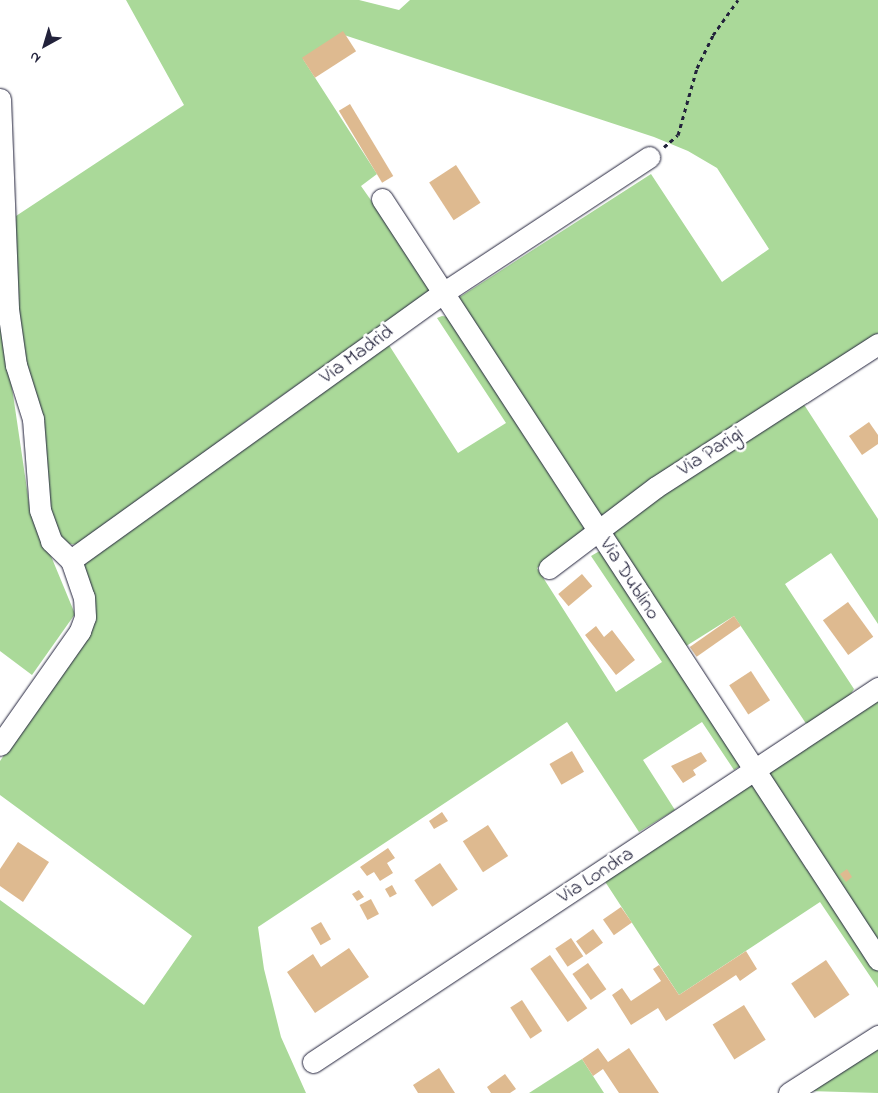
<!DOCTYPE html>
<style>
body{margin:0}
#map{position:relative;width:878px;height:1093px;overflow:hidden;background:#fff;font-family:"Indie Flower",sans-serif}
div>[style]{position:absolute}
.green>*{inset:0;background:#aad999}
.building>*{inset:0;background:#deba90;transform-origin:0 0}
.path>*{height:3px;margin-top:-1.5px;transform-origin:0;background:repeating-linear-gradient(90deg,#22223b 0 4px,transparent 0 8px)}
.roads{filter:drop-shadow(0 0 1px #22223b) drop-shadow(0 0 1px #22223b)}
.minor>*{height:21px;margin:-10.5px;padding:0 10.5px;transform-origin:10.5px;border-radius:10.5px;background:#fff}
span{translate:-50% -50%;white-space:nowrap;text-align:center;line-height:1.15;-webkit-text-stroke:5px #fff;paint-order:stroke}
.street-label{font-size:20px;color:#22223b}
.north{position:absolute;left:20px;top:20px;width:50px;height:50px;-webkit-text-stroke:4px #fff;paint-order:stroke;rotate:219deg;font-size:14px;font-weight:700;line-height:20px;text-align:center;color:#22223b}
.north::after{content:'';display:block;margin:auto;width:18px;height:22px;background:#22223b;clip-path:polygon(50% 0,100% 100%,50% 72%,0 100%)}
</style>
<div id="map">
<div class="green">
<i style="clip-path:polygon(126px 0,359px 0,399px 10px,410px 0,878px 0,878px 333px,598px 518px,455px 300px,651px 174px,722px 282px,769px 249px,717px 168px,688px 151px,654px 137px,341px 34px,303px 59px,377px 174px,361px 186px,429px 283px,429px 292px,252px 417px,80px 545px,69px 544px,62px 541px,46px 506px,23px 367px,13px 290px,16px 216px,184px 105px)"></i>
<i style="clip-path:polygon(0 306px,29px 503px,75px 614px,32px 675px,0 651px)"></i>
<i style="clip-path:polygon(442px 316px,449px 317px,589px 528px,537px 568px,616px 692px,662px 662px,591px 556px,603px 549px,740px 766px,734px 770px,702px 722px,643px 760px,675px 810px,639px 832px,567px 722px,258px 927px,264px 969px,281px 1037px,306px 1093px,0 1093px,0 900px,144px 1005px,192px 936px,0 795px,0 761px,85px 635px,83px 567px,87px 556px,387px 342px,458px 453px,506px 423px,437px 318px)"></i>
<i style="clip-path:polygon(803px 403px,878px 519px,878px 624px,831px 553px,785px 584px,854px 689px,849px 697px,807px 725px,734px 616px,683px 648px,608px 535px,659px 494px)"></i>
<i style="clip-path:polygon(878px 696px,878px 988px,820px 902px,679px 995px,604px 880px)"></i>
<i style="clip-path:polygon(878px 1046px,878px 1093px,808px 1091px)"></i>
<i style="clip-path:polygon(582px 1059px,604px 1093px,529px 1093px)"></i>
</div>
<div class="building">
<i style="left:343px;top:31px;width:24px;height:49px;rotate:57deg"></i>
<i style="left:350px;top:104px;width:84px;height:13px;rotate:59deg"></i>
<i style="left:456px;top:165px;width:45px;height:32px;rotate:57deg"></i>
<i style="clip-path:polygon(869px 422px,878px 435px,878px 444px,862px 455px,849px 436px)"></i>
<i style="left:582px;top:574px;width:16px;height:31px;rotate:50deg"></i>
<i style="left:848px;top:602px;width:43px;height:31px;rotate:54deg"></i>
<i style="left:734px;top:616px;width:12px;height:54px;rotate:55deg"></i>
<i style="clip-path:polygon(596px 626px,604px 637px,612px 630px,635px 660px,616px 675px,585px 635px)"></i>
<i style="left:751px;top:671px;width:35px;height:26px;rotate:57deg"></i>
<i style="left:572px;top:751px;width:24px;height:26px;rotate:60deg"></i>
<i style="clip-path:polygon(701px 752px,707px 761px,693px 770px,696px 775px,683px 783px,671px 766px)"></i>
<i style="clip-path:polygon(442px 812px,448px 821px,434px 829px,429px 821px)"></i>
<i style="left:488px;top:825px;width:37px;height:30px;rotate:57deg"></i>
<i style="clip-path:polygon(18px 842px,49px 862px,23px 902px,0 886px,0 869px)"></i>
<i style="clip-path:polygon(388px 848px,395px 858px,387px 863px,393px 873px,380px 881px,374px 872px,367px 876px,360px 867px)"></i>
<i style="left:440px;top:863px;width:32px;height:31px;rotate:56deg"></i>
<i style="clip-path:polygon(847px 869px,852px 877px,846px 882px,840px 874px)"></i>
<i style="left:392px;top:885px;width:10px;height:8px;rotate:61deg"></i>
<i style="clip-path:polygon(359px 890px,364px 897px,357px 901px,352px 894px)"></i>
<i style="left:371px;top:899px;width:17px;height:13px;rotate:62deg"></i>
<i style="left:621px;top:907px;width:19px;height:22px;rotate:55deg"></i>
<i style="left:321px;top:922px;width:20px;height:12px;rotate:60deg"></i>
<i style="left:593px;top:929px;width:17px;height:21px;rotate:54deg"></i>
<i style="left:571px;top:938px;width:22px;height:19px;rotate:56deg"></i>
<i style="clip-path:polygon(349px 948px,369px 977px,315px 1013px,287px 972px,313px 954px,321px 967px)"></i>
<i style="clip-path:polygon(746px 951px,757px 969px,740px 981px,736px 975px,666px 1021px,658px 1008px,631px 1025px,612px 995px,622px 988px,631px 1001px,661px 981px,653px 969px,659px 965px,679px 995px)"></i>
<i style="left:550px;top:955px;width:65px;height:24px;rotate:55deg"></i>
<i style="left:826px;top:960px;width:42px;height:42px;rotate:56deg"></i>
<i style="left:588px;top:963px;width:32px;height:19px;rotate:55deg"></i>
<i style="left:522px;top:1000px;width:37px;height:14px;rotate:57deg"></i>
<i style="left:744px;top:1005px;width:41px;height:37px;rotate:58deg"></i>
<i style="clip-path:polygon(598px 1048px,608px 1062px,629px 1048px,659px 1093px,619px 1093px,603px 1069px,593px 1076px,582px 1059px)"></i>
<i style="clip-path:polygon(439px 1068px,455px 1093px,418px 1093px,413px 1085px)"></i>
<i style="clip-path:polygon(505px 1074px,516px 1089px,510px 1093px,491px 1093px,487px 1087px)"></i>
</div>
<div class="path">
<i style="left:664px;top:147px;width:18px;rotate:-41deg"></i>
<i style="left:678px;top:135px;width:70px;rotate:-74.2deg"></i>
<i style="left:697px;top:68px;width:37px;rotate:-64deg"></i>
<i style="left:713px;top:35px;width:43px;rotate:-54.5deg"></i>
</div>
<div class="roads">
<div class="minor">
<i style="left:0;top:99px;width:210px;rotate:87.8deg"></i>
<i style="left:8px;top:309px;width:57px;rotate:81.9deg"></i>
<i style="left:16px;top:365px;width:57px;rotate:72.5deg"></i>
<i style="left:33px;top:419px;width:91px;rotate:85.6deg"></i>
<i style="left:40px;top:510px;width:33px;rotate:70deg"></i>
<i style="left:51px;top:541px;width:28px;rotate:44deg"></i>
<i style="left:71px;top:560px;width:39px;rotate:71deg"></i>
<i style="left:84px;top:597px;width:20px;rotate:87deg"></i>
<i style="left:85px;top:617px;width:15px;rotate:110deg"></i>
<i style="left:80px;top:631px;width:139px;rotate:125.1deg"></i>
<i style="left:382px;top:199px;width:908px;rotate:56.87deg"></i>
<i style="left:71px;top:560px;width:458px;rotate:-35.7deg"></i>
<i style="left:443px;top:293px;width:247px;rotate:-33.4deg"></i>
<i style="left:549px;top:568px;width:134px;rotate:-37.1deg"></i>
<i style="left:656px;top:487px;width:264px;rotate:-32.8deg"></i>
<i style="left:313px;top:1062px;width:678px;rotate:-33.5deg"></i>
<i style="left:789px;top:1093px;width:106px;rotate:-32.6deg"></i>
</div>
</div>
<div class="street-label">
<span style="left:357px;top:355px;rotate:-36deg">Via Madrid</span>
<span style="left:711px;top:452px;rotate:-33deg">Via Parigi</span>
<span style="left:629px;top:579px;rotate:57deg">Via Dublino</span>
<span style="left:596px;top:876px;rotate:-33deg">Via Londra</span>
</div>
<div class="north">N</div>
</div>
